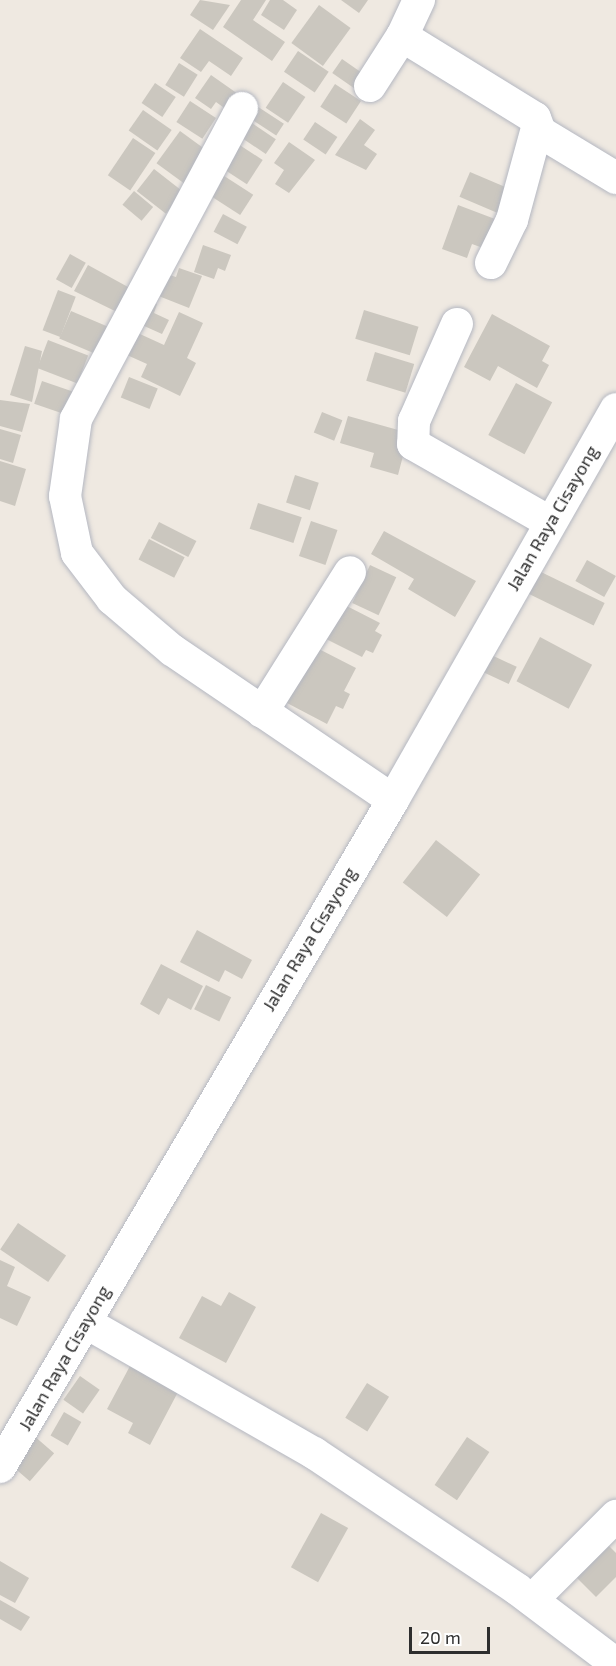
<!DOCTYPE html>
<style>
body{margin:0}
#map{position:relative;width:616px;height:1666px;overflow:hidden;background:#efe9e1;font-family:"Exo 2",sans-serif}
div>[style]{position:absolute}
.building>*{inset:0;background:#cbc7bf;transform-origin:0 0}
.roads{filter:drop-shadow(0 0 2px #b4b7c1) drop-shadow(0 0 2px #b4b7c1)}
.minor>*{height:32px;margin:-16px;padding:0 16px;transform-origin:16px;border-radius:16px;background:#fff}
span{translate:-50% -50%;white-space:nowrap;text-align:center;line-height:1.15;-webkit-text-stroke:4.5px #fff;paint-order:stroke}
.street-label{font-size:18px;color:#2e2e2e}
.scale{position:absolute;left:409px;top:1627px;width:81px;height:27px;box-sizing:border-box;border:3px solid #2e2e2e;border-top:0;padding-left:8px;font-size:18px;line-height:21px;white-space:nowrap;color:#2e2e2e;-webkit-text-stroke:4px #fff;paint-order:stroke}
</style>
<div id="map">
<div class="building">
<i style="clip-path:polygon(200px 0,230px 5px,213px 30px,190px 15px)"></i>
<i style="clip-path:polygon(241px 0,266px 0,253px 20px,285px 42px,272px 61px,223px 27px)"></i>
<i style="clip-path:polygon(270px 0,283px 0,297px 10px,284px 30px,261px 15px)"></i>
<i style="clip-path:polygon(341px 0,368px 0,359px 13px)"></i>
<i style="left:319px;top:5px;width:39px;height:47px;rotate:36deg"></i>
<i style="clip-path:polygon(200px 29px,243px 58px,231px 76px,209px 61px,201px 72px,180px 58px)"></i>
<i style="left:298px;top:51px;width:37px;height:25px;rotate:34deg"></i>
<i style="left:342px;top:59px;width:32px;height:17px;rotate:35deg"></i>
<i style="left:179px;top:63px;width:22px;height:26px;rotate:32deg"></i>
<i style="clip-path:polygon(211px 75px,238px 94px,227px 110px,216px 102px,211px 109px,195px 98px)"></i>
<i style="left:283px;top:82px;width:27px;height:31px;rotate:34deg"></i>
<i style="left:155px;top:83px;width:25px;height:24px;rotate:34deg"></i>
<i style="left:335px;top:84px;width:31px;height:27px;rotate:33deg"></i>
<i style="left:190px;top:101px;width:31px;height:25px;rotate:33deg"></i>
<i style="left:252px;top:103px;width:38px;height:14px;rotate:33deg"></i>
<i style="left:143px;top:110px;width:35px;height:25px;rotate:35deg"></i>
<i style="left:246px;top:119px;width:36px;height:18px;rotate:34deg"></i>
<i style="clip-path:polygon(360px 119px,375px 130px,364px 145px,377px 154px,366px 170px,335px 155px)"></i>
<i style="left:315px;top:122px;width:27px;height:21px;rotate:34deg"></i>
<i style="left:180px;top:131px;width:36px;height:40px;rotate:36deg"></i>
<i style="left:133px;top:138px;width:27px;height:45px;rotate:34deg"></i>
<i style="left:235px;top:142px;width:33px;height:29px;rotate:33deg"></i>
<i style="clip-path:polygon(289px 142px,315px 160px,289px 193px,275px 184px,284px 170px,274px 163px)"></i>
<i style="left:154px;top:169px;width:37px;height:28px;rotate:38deg"></i>
<i style="left:218px;top:172px;width:42px;height:24px;rotate:33deg"></i>
<i style="left:470px;top:172px;width:44px;height:27px;rotate:23deg"></i>
<i style="left:134px;top:191px;width:25px;height:18px;rotate:40deg"></i>
<i style="clip-path:polygon(458px 205px,495px 219px,483px 248px,472px 244px,467px 258px,442px 249px)"></i>
<i style="left:223px;top:214px;width:27px;height:20px;rotate:28deg"></i>
<i style="clip-path:polygon(203px 245px,231px 255px,225px 271px,218px 268px,214px 279px,194px 272px)"></i>
<i style="left:70px;top:254px;width:18px;height:29px;rotate:29deg"></i>
<i style="clip-path:polygon(88px 265px,128px 287px,119px 313px,74px 291px)"></i>
<i style="clip-path:polygon(179px 268px,202px 276px,189px 308px,151px 293px,160px 272px,176px 277px)"></i>
<i style="left:58px;top:290px;width:19px;height:43px;rotate:21deg"></i>
<i style="clip-path:polygon(144px 298px,157px 304px,154px 313px,169px 320px,162px 334px,133px 321px)"></i>
<i style="left:364px;top:310px;width:57px;height:30px;rotate:17deg"></i>
<i style="left:71px;top:311px;width:39px;height:30px;rotate:23deg"></i>
<i style="clip-path:polygon(179px 312px,203px 323px,187px 358px,196px 363px,180px 396px,141px 377px,147px 364px,118px 351px,129px 329px,164px 345px)"></i>
<i style="clip-path:polygon(492px 314px,550px 346px,542px 361px,549px 365px,537px 388px,498px 366px,490px 381px,464px 367px)"></i>
<i style="left:48px;top:340px;width:43px;height:30px;rotate:21deg"></i>
<i style="clip-path:polygon(25px 346px,42px 351px,32px 402px,10px 395px)"></i>
<i style="left:375px;top:352px;width:41px;height:30px;rotate:17deg"></i>
<i style="left:129px;top:377px;width:31px;height:22px;rotate:22deg"></i>
<i style="left:42px;top:381px;width:34px;height:24px;rotate:19deg"></i>
<i style="left:516px;top:383px;width:41px;height:59px;rotate:28deg"></i>
<i style="clip-path:polygon(0 400px,30px 404px,22px 432px,0 426px)"></i>
<i style="left:322px;top:412px;width:22px;height:22px;rotate:22deg"></i>
<i style="clip-path:polygon(348px 416px,409px 433px,398px 475px,370px 467px,374px 453px,340px 443px)"></i>
<i style="clip-path:polygon(0 429px,21px 435px,13px 463px,0 459px)"></i>
<i style="clip-path:polygon(0 461px,26px 469px,15px 506px,0 501px)"></i>
<i style="left:295px;top:475px;width:25px;height:29px;rotate:18deg"></i>
<i style="left:258px;top:503px;width:46px;height:27px;rotate:18deg"></i>
<i style="left:311px;top:521px;width:28px;height:37px;rotate:19deg"></i>
<i style="left:159px;top:522px;width:42px;height:18px;rotate:27deg"></i>
<i style="clip-path:polygon(384px 531px,476px 581px,455px 617px,408px 589px,414px 579px,371px 554px)"></i>
<i style="left:149px;top:539px;width:40px;height:23px;rotate:27deg"></i>
<i style="left:587px;top:560px;width:33px;height:24px;rotate:29deg"></i>
<i style="left:370px;top:565px;width:29px;height:42px;rotate:25deg"></i>
<i style="left:539px;top:571px;width:73px;height:25px;rotate:26deg"></i>
<i style="clip-path:polygon(337px 601px,380px 623px,375px 631px,382px 635px,373px 653px,366px 650px,362px 657px,320px 636px)"></i>
<i style="left:540px;top:637px;width:59px;height:50px;rotate:28deg"></i>
<i style="clip-path:polygon(315px 647px,356px 668px,344px 691px,350px 694px,343px 709px,336px 706px,327px 724px,287px 703px)"></i>
<i style="left:485px;top:652px;width:35px;height:19px;rotate:25deg"></i>
<i style="left:436px;top:840px;width:56px;height:54px;rotate:38deg"></i>
<i style="clip-path:polygon(197px 930px,252px 960px,242px 979px,225px 970px,219px 982px,180px 962px)"></i>
<i style="clip-path:polygon(161px 964px,203px 986px,191px 1010px,168px 998px,159px 1015px,140px 1004px)"></i>
<i style="left:206px;top:985px;width:28px;height:27px;rotate:26deg"></i>
<i style="left:18px;top:1223px;width:58px;height:32px;rotate:34deg"></i>
<i style="clip-path:polygon(0 1260px,15px 1267px,7px 1286px,31px 1297px,17px 1326px,0 1318px)"></i>
<i style="clip-path:polygon(229px 1292px,256px 1307px,226px 1363px,179px 1338px,202px 1296px,221px 1306px)"></i>
<i style="clip-path:polygon(130px 1366px,178px 1392px,150px 1445px,128px 1433px,133px 1423px,107px 1409px)"></i>
<i style="left:80px;top:1376px;width:24px;height:29px;rotate:35deg"></i>
<i style="left:367px;top:1383px;width:26px;height:41px;rotate:32deg"></i>
<i style="left:64px;top:1412px;width:20px;height:27px;rotate:30deg"></i>
<i style="left:33px;top:1435px;width:28px;height:37px;rotate:41deg"></i>
<i style="left:467px;top:1437px;width:27px;height:58px;rotate:34deg"></i>
<i style="left:321px;top:1513px;width:31px;height:62px;rotate:29deg"></i>
<i style="clip-path:polygon(601px 1538px,616px 1553px,616px 1577px,596px 1597px,569px 1570px)"></i>
<i style="clip-path:polygon(0 1561px,29px 1578px,15px 1603px,0 1595px)"></i>
<i style="clip-path:polygon(0 1600px,30px 1617px,21px 1631px,0 1619px)"></i>
</div>
<div class="roads">
<div class="minor">
<i style="left:419px;top:0;width:40px;rotate:115deg"></i>
<i style="left:402px;top:36px;width:156px;rotate:31.7deg"></i>
<i style="left:535px;top:118px;width:15px;rotate:70deg"></i>
<i style="left:540px;top:132px;width:89px;rotate:31.2deg"></i>
<i style="left:370px;top:86px;width:59px;rotate:-57.4deg"></i>
<i style="left:242px;top:108px;width:353px;rotate:118.1deg"></i>
<i style="left:76px;top:419px;width:78px;rotate:98.1deg"></i>
<i style="left:65px;top:496px;width:58px;rotate:78.1deg"></i>
<i style="left:77px;top:553px;width:58px;rotate:52.7deg"></i>
<i style="left:112px;top:599px;width:79px;rotate:40.4deg"></i>
<i style="left:172px;top:650px;width:267px;rotate:34.2deg"></i>
<i style="left:491px;top:263px;width:48px;rotate:-64deg"></i>
<i style="left:512px;top:220px;width:95px;rotate:-74.8deg"></i>
<i style="left:457px;top:324px;width:106px;rotate:113.9deg"></i>
<i style="left:414px;top:421px;width:23px;rotate:92deg"></i>
<i style="left:413px;top:444px;width:158px;rotate:29.7deg"></i>
<i style="left:262px;top:712px;width:165px;rotate:-57.8deg"></i>
<i style="left:85px;top:1322px;width:264px;rotate:29.8deg"></i>
<i style="left:314px;top:1453px;width:244px;rotate:33.8deg"></i>
<i style="left:517px;top:1589px;width:124px;rotate:37.1deg"></i>
<i style="left:0;top:1467px;width:774px;rotate:-59.49deg"></i>
<i style="left:393px;top:800px;width:450px;rotate:-60.3deg"></i>
<i style="left:532px;top:1600px;width:119px;rotate:-45deg"></i>
</div>
</div>
<div class="street-label">
<span style="left:552px;top:518px;rotate:-60deg">Jalan Raya Cisayong</span>
<span style="left:309px;top:939px;rotate:-59deg">Jalan Raya Cisayong</span>
<span style="left:64px;top:1358px;rotate:-60deg">Jalan Raya Cisayong</span>
</div>
<div class="scale">20 m</div>
</div>
